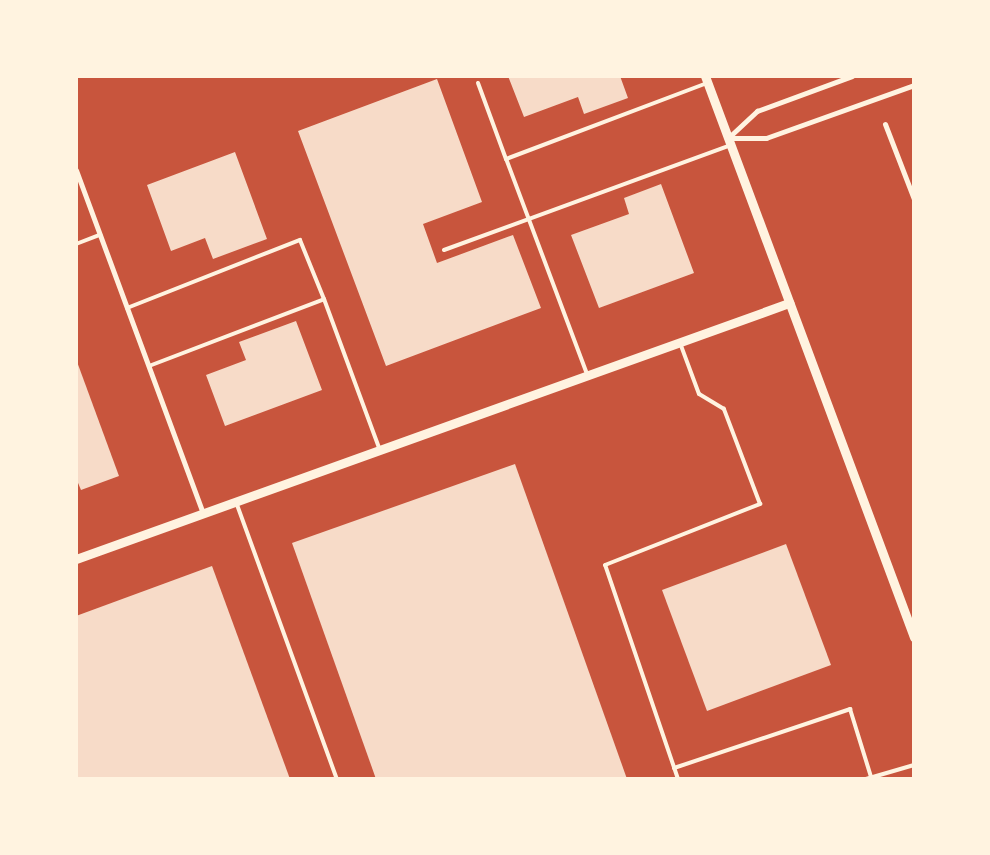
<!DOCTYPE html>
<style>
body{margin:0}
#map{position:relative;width:990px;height:855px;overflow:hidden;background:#c8553d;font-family:"Source Serif 4",serif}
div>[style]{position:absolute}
.building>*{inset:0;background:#f7dbc8}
.service>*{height:4px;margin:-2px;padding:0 2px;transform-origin:2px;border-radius:2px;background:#fff3e0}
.minor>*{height:5px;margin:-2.5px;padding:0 2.5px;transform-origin:2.5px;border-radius:2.5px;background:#fff3e0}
.tertiary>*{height:9px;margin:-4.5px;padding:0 4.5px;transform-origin:4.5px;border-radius:4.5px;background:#fff3e0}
span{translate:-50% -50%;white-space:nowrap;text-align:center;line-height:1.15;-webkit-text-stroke:4px #fff3e0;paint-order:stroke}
.frame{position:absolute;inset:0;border:78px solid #fff3e0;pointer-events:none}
</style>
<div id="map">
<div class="building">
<div style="clip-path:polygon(508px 76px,620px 76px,628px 98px,584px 114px,578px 97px,524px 117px)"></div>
<div style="clip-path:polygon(437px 79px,482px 202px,423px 224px,437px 263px,513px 235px,541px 308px,386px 366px,298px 131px)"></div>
<div style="clip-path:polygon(235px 152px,267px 239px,213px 259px,205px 238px,171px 251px,147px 185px)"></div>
<div style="clip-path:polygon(661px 184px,694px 273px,599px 308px,571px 235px,629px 214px,624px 198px)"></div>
<div style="clip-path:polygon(296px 321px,322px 390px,225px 426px,206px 375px,246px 360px,239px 342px)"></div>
<div style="clip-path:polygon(76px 359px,119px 476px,81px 490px,76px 478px)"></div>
<div style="clip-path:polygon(515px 464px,627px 779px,376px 779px,292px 543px)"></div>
<div style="clip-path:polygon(786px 544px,831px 665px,707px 711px,662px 590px)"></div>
<div style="clip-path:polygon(212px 566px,290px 779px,76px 779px,76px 616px)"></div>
</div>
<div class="service">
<div style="left:478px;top:83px;width:81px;rotate:69.8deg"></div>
<div style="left:76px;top:244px;width:26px;rotate:-21deg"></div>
<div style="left:444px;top:250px;width:306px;rotate:-20.1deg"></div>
<div style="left:127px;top:308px;width:186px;rotate:-21.5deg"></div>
<div style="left:300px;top:240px;width:64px;rotate:67.9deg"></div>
<div style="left:149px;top:366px;width:187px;rotate:-20.9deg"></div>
<div style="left:324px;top:299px;width:161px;rotate:69.7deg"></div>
<div style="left:587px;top:374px;width:230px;rotate:-110.6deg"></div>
<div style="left:506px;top:159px;width:215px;rotate:-20.7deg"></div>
<div style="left:236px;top:502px;width:295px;rotate:70deg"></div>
<div style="left:674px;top:768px;width:186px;rotate:-18.5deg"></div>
<div style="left:850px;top:709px;width:71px;rotate:72.8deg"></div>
<div style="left:678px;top:779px;width:226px;rotate:-108.8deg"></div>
<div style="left:605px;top:565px;width:167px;rotate:-21.5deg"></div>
<div style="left:760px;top:504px;width:102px;rotate:-110.8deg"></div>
<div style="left:724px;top:409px;width:29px;rotate:-149deg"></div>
<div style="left:699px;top:394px;width:54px;rotate:-110.4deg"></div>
<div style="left:866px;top:779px;width:50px;rotate:-16.3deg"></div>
</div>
<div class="minor">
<div style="left:885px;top:124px;width:80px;rotate:68.9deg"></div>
<div style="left:728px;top:138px;width:38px"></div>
<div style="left:766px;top:138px;width:157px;rotate:-19.7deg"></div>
<div style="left:728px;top:138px;width:40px;rotate:-43deg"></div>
<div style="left:757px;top:111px;width:101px;rotate:-20.2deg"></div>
<div style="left:76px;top:170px;width:366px;rotate:69.7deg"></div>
</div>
<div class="tertiary">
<div style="left:705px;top:76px;width:599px;rotate:69.57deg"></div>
<div style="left:76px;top:559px;width:758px;rotate:-19.75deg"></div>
</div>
<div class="frame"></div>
</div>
